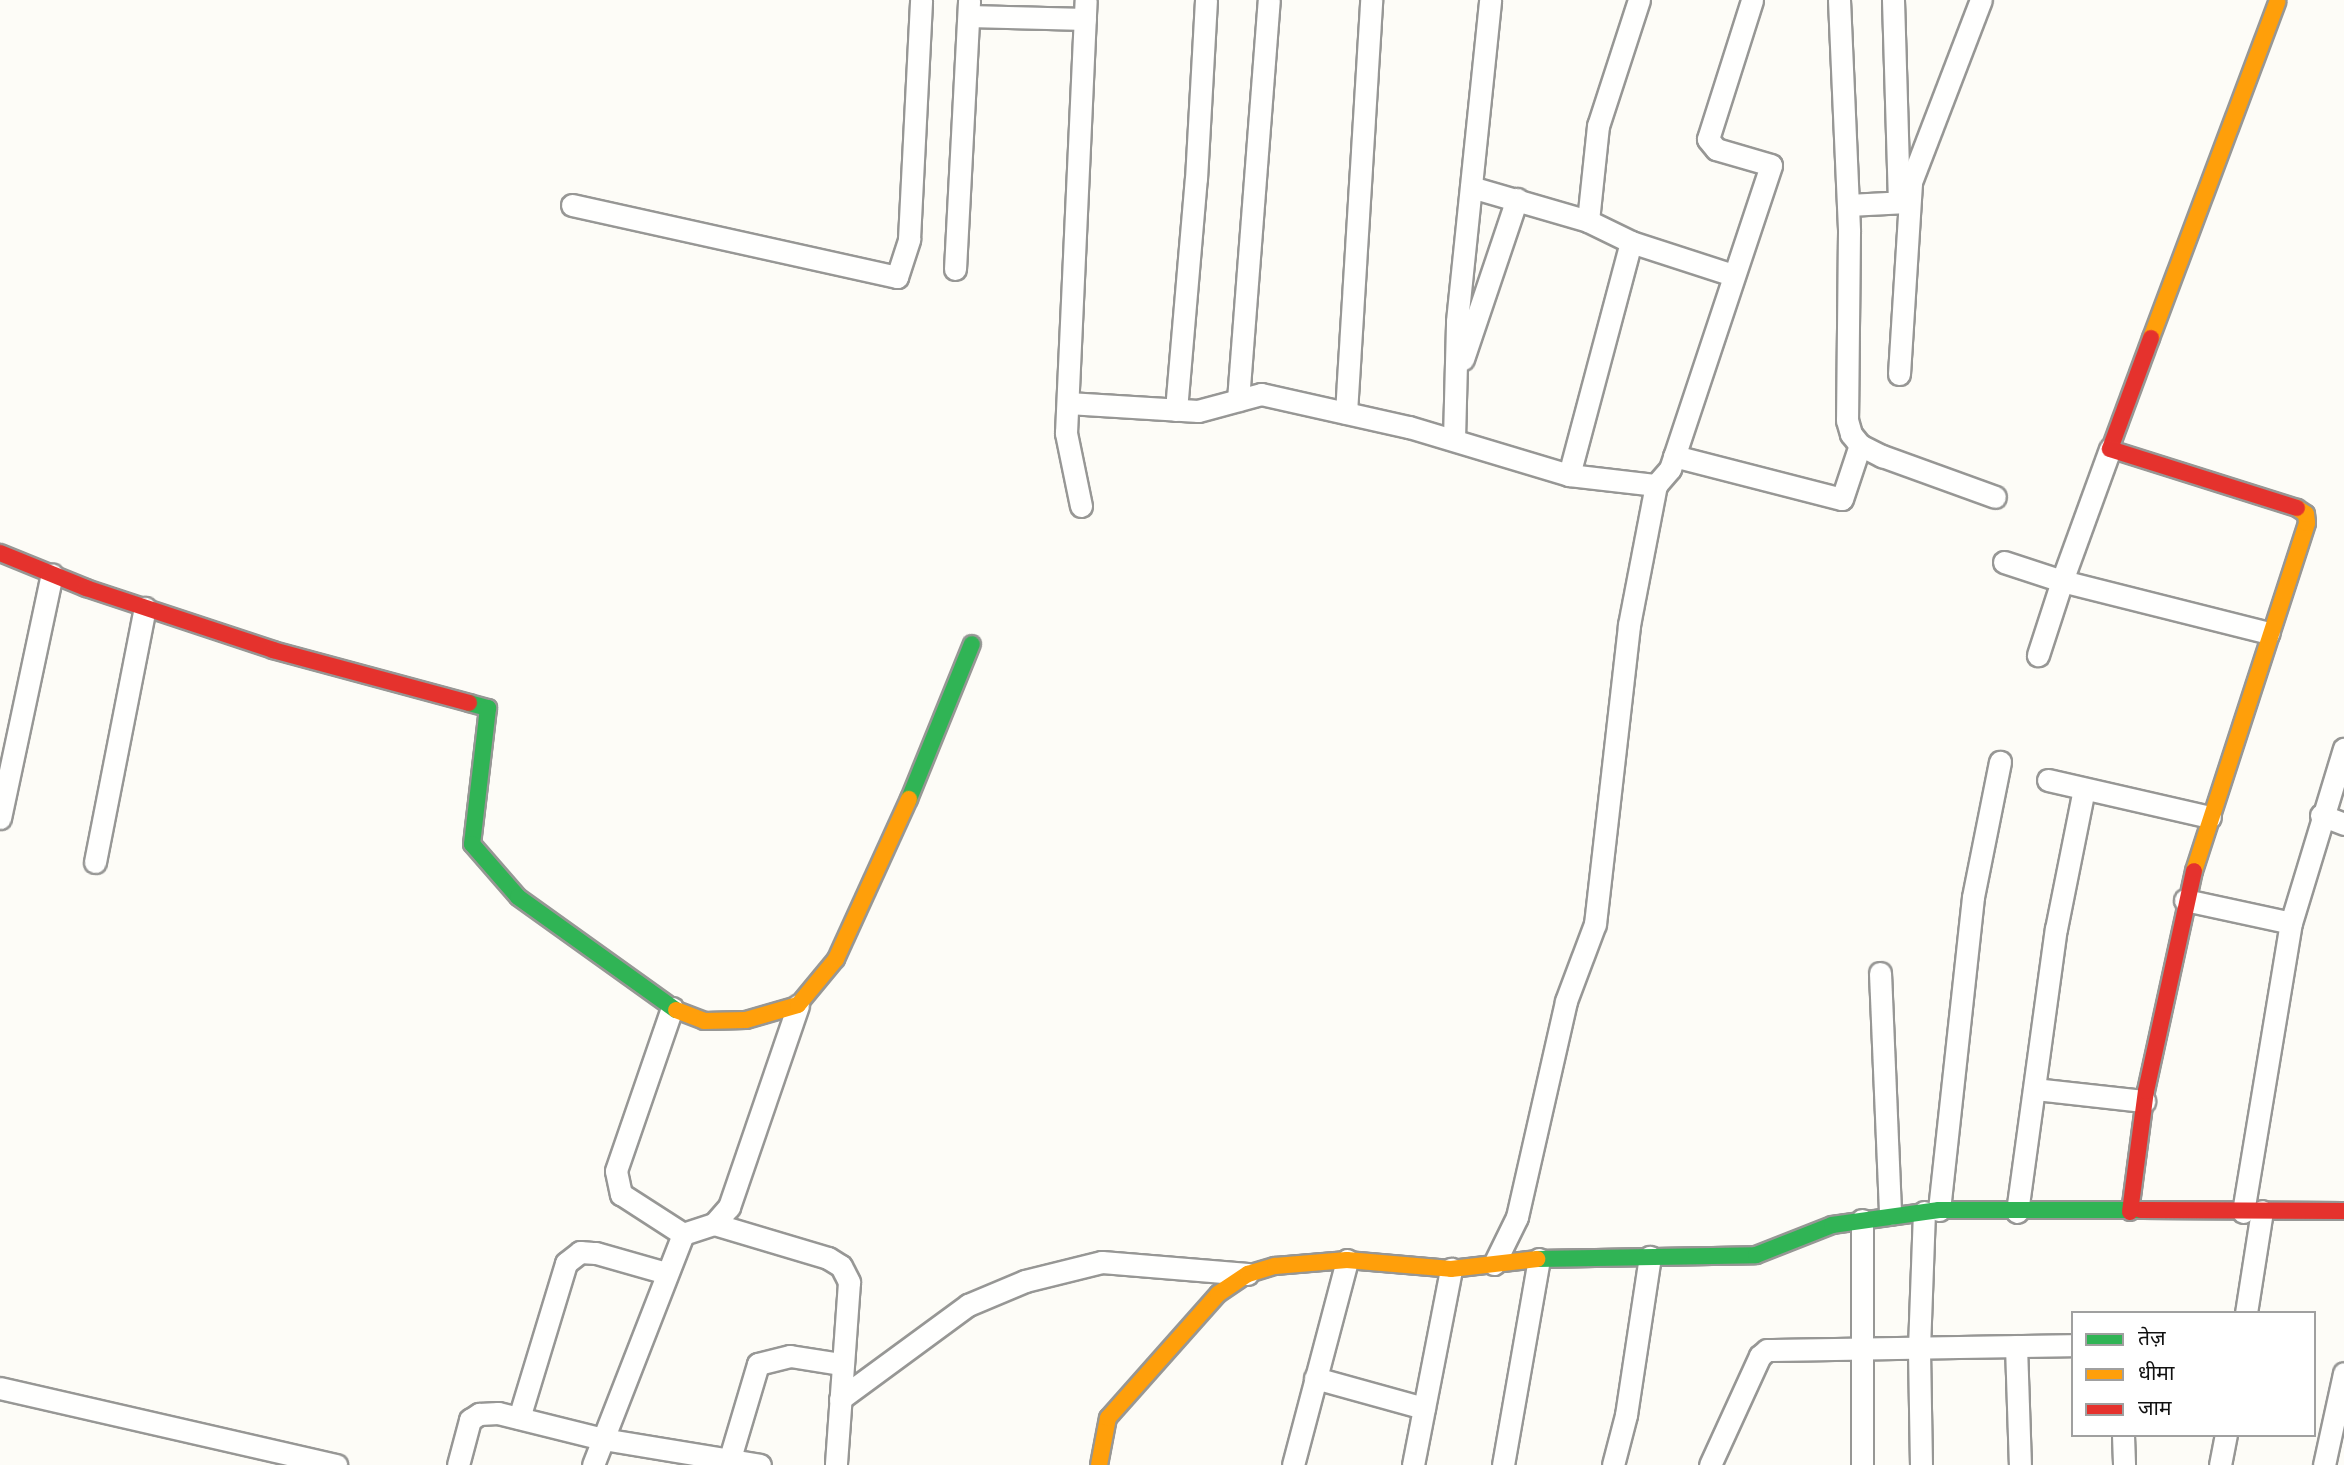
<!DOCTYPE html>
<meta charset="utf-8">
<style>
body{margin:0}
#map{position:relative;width:2344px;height:1465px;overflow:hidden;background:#fdfcf7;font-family:"Roboto Serif","Noto Sans Devanagari",serif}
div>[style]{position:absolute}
.roads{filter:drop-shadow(2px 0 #979795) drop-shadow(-2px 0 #979795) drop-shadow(0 2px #979795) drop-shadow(0 -2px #979795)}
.street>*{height:21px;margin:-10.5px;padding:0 10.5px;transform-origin:10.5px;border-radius:10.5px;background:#fffffe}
.fast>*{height:16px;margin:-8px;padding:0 8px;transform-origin:8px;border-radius:8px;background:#30b455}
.slow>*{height:16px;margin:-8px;padding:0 8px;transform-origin:8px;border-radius:8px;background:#ff9f0a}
.jam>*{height:16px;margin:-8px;padding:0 8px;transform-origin:8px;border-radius:8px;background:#e5322d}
span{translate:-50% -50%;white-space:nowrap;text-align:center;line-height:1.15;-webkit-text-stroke:7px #fff;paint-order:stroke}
.legend{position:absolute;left:2071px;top:1311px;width:245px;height:126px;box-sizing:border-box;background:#fff;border:2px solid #a0a0a0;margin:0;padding:9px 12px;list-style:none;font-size:21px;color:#111}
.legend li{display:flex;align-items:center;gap:14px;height:35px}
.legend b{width:35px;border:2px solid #a0a0a0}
</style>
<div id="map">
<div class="roads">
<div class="street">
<div style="left:1839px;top:0;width:232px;rotate:87.5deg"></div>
<div style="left:1849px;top:232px;width:188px;rotate:90.6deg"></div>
<div style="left:1847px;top:420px;width:15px;rotate:74deg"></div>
<div style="left:1851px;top:434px;width:14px;rotate:51deg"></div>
<div style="left:1860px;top:445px;width:25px;rotate:27deg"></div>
<div style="left:1882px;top:456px;width:120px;rotate:19.9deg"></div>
<div style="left:1893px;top:0;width:200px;rotate:88.3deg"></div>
<div style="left:969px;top:16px;width:116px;rotate:1.5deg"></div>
<div style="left:1471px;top:187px;width:122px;rotate:16.2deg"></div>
<div style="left:1588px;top:221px;width:48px;rotate:26deg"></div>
<div style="left:1631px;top:242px;width:107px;rotate:17.9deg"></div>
<div style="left:572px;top:205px;width:333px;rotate:12.5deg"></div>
<div style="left:897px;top:277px;width:40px;rotate:-72deg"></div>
<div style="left:909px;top:239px;width:239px;rotate:-87.1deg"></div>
<div style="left:1848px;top:205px;width:59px;rotate:-2.9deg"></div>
<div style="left:1588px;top:221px;width:96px;rotate:-84deg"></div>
<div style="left:1598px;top:126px;width:133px;rotate:-72deg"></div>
<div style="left:955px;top:269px;width:269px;rotate:-87deg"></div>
<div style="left:1463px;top:359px;width:169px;rotate:-71.4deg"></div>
<div style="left:1899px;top:374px;width:192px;rotate:-86.4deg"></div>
<div style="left:1911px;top:182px;width:195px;rotate:-69deg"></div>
<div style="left:1238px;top:400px;width:401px;rotate:-85.6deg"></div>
<div style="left:1068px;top:403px;width:130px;rotate:3.5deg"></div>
<div style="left:1198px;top:411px;width:65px;rotate:-15.1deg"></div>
<div style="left:1261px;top:394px;width:152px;rotate:12.6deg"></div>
<div style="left:1409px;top:427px;width:167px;rotate:16.7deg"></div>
<div style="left:1569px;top:475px;width:88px;rotate:6.6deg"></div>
<div style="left:1656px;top:485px;width:21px;rotate:-49deg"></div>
<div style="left:1670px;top:469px;width:320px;rotate:-71.6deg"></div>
<div style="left:1771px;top:165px;width:57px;rotate:-163.8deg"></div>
<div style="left:1716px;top:149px;width:13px;rotate:-129deg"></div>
<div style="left:1708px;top:139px;width:146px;rotate:-72.4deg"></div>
<div style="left:1176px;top:410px;width:232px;rotate:-85.1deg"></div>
<div style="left:1196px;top:179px;width:179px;rotate:-86.8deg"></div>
<div style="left:1346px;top:413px;width:414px;rotate:-86.5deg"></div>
<div style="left:1454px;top:439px;width:118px;rotate:-88.5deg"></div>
<div style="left:1457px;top:321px;width:323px;rotate:-84.1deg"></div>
<div style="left:2110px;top:449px;width:140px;rotate:110deg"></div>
<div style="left:2062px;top:581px;width:213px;rotate:14.1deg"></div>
<div style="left:1674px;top:456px;width:173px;rotate:14.4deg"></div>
<div style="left:1842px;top:499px;width:57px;rotate:-71.6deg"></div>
<div style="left:1569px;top:475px;width:241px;rotate:-75.1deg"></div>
<div style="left:1081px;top:506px;width:75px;rotate:-101.6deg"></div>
<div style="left:1066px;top:433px;width:433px;rotate:-87.4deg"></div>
<div style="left:2004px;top:562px;width:61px;rotate:18.1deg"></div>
<div style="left:2062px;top:581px;width:78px;rotate:108deg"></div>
<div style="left:2048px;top:780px;width:166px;rotate:12.9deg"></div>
<div style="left:2321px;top:815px;width:25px;rotate:21deg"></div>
<div style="left:0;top:818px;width:249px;rotate:-78deg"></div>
<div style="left:95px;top:862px;width:259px;rotate:-78.9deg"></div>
<div style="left:2185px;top:900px;width:108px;rotate:12.2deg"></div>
<div style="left:1880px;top:973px;width:241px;rotate:87.6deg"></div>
<div style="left:672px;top:1008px;width:172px;rotate:109deg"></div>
<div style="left:616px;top:1171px;width:24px;rotate:78deg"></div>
<div style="left:621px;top:1194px;width:74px;rotate:32.8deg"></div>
<div style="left:2035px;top:1089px;width:110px;rotate:6.3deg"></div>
<div style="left:1939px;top:1210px;width:315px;rotate:-83.8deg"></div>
<div style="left:1973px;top:897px;width:138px;rotate:-78.7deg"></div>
<div style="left:2017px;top:1212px;width:286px;rotate:-82.2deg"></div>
<div style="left:2056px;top:929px;width:143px;rotate:-78.7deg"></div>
<div style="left:2243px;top:1212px;width:293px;rotate:-80.6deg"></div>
<div style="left:2291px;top:923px;width:182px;rotate:-73.1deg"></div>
<div style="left:1862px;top:1220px;width:245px;rotate:90deg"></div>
<div style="left:714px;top:1224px;width:119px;rotate:16.6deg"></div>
<div style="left:828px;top:1258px;width:15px;rotate:32deg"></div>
<div style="left:841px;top:1266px;width:18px;rotate:63deg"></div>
<div style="left:849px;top:1282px;width:183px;rotate:94.1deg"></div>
<div style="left:1494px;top:1264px;width:52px;rotate:-63.9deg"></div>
<div style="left:1517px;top:1217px;width:221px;rotate:-77.2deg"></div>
<div style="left:1566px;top:1001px;width:82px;rotate:-69.4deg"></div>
<div style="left:1595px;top:924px;width:301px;rotate:-83.5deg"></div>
<div style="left:1629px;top:625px;width:143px;rotate:-79.1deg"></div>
<div style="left:2246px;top:1313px;width:103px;rotate:-81.1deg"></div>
<div style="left:2016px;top:1346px;width:119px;rotate:88.1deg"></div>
<div style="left:1315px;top:1378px;width:113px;rotate:15.4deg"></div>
<div style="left:0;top:1388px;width:345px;rotate:12.9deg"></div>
<div style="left:840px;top:1399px;width:159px;rotate:-36.3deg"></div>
<div style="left:968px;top:1305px;width:62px;rotate:-22.8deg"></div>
<div style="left:1025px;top:1281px;width:79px;rotate:-13.9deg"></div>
<div style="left:1102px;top:1262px;width:146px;rotate:4.7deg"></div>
<div style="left:519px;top:1418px;width:162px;rotate:-73.1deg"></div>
<div style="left:566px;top:1263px;width:18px;rotate:-38deg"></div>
<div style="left:580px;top:1252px;width:16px;rotate:4deg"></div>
<div style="left:596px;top:1253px;width:73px;rotate:15.9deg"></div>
<div style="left:2123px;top:1435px;width:30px;rotate:88deg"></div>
<div style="left:730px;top:1458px;width:98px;rotate:-73.4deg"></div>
<div style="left:758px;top:1364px;width:33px;rotate:-14deg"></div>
<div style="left:790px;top:1356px;width:52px;rotate:8.9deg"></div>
<div style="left:458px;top:1465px;width:47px;rotate:-75.1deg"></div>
<div style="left:470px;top:1420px;width:11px;rotate:-34deg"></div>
<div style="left:479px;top:1414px;width:19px;rotate:-3deg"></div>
<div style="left:498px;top:1413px;width:108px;rotate:13.9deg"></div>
<div style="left:603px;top:1439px;width:159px;rotate:9.4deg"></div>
<div style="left:593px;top:1465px;width:248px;rotate:-68.7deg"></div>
<div style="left:683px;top:1234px;width:33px;rotate:-18deg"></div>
<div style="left:714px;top:1224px;width:23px;rotate:-49deg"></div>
<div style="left:729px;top:1207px;width:213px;rotate:-71.1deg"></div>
<div style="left:1293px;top:1465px;width:212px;rotate:-75.2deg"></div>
<div style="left:1413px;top:1465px;width:200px;rotate:-79deg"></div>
<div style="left:1503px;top:1465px;width:209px;rotate:-80.1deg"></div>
<div style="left:1613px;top:1465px;width:52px;rotate:-75.4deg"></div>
<div style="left:1626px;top:1415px;width:160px;rotate:-81.4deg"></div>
<div style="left:1710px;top:1465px;width:120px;rotate:-65.4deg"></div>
<div style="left:1760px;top:1356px;width:9px;rotate:-41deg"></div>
<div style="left:1767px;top:1350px;width:306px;rotate:-0.9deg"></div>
<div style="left:1921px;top:1465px;width:117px;rotate:-91deg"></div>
<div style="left:1919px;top:1348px;width:136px;rotate:-87.9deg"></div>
<div style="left:2220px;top:1465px;width:31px;rotate:-79deg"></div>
<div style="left:2324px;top:1465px;width:94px;rotate:-77.7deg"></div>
</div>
<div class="fast">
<div style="left:469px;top:703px;width:20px;rotate:15deg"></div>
<div style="left:488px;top:708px;width:137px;rotate:96.7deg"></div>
<div style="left:472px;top:844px;width:70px;rotate:49deg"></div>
<div style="left:518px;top:897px;width:194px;rotate:35.6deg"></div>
<div style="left:909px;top:799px;width:167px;rotate:-67.9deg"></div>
<div style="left:1537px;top:1259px;width:219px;rotate:-1deg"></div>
<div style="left:1756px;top:1255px;width:82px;rotate:-21.5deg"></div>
<div style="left:1832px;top:1225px;width:108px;rotate:-8deg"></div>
<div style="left:1939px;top:1210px;width:202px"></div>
</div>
<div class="slow">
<div style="left:2151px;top:338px;width:359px;rotate:-69.4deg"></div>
<div style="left:2194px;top:871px;width:366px;rotate:-72deg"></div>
<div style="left:2307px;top:523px;width:9px;rotate:-96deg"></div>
<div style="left:2306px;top:514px;width:11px;rotate:-146deg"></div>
<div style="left:676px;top:1010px;width:30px;rotate:21deg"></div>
<div style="left:704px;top:1021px;width:42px;rotate:-1.4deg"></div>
<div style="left:746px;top:1020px;width:54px;rotate:-16.1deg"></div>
<div style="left:798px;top:1005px;width:60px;rotate:-50.4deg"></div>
<div style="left:836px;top:959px;width:176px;rotate:-65.5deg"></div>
<div style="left:1099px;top:1465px;width:48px;rotate:-79.2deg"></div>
<div style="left:1108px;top:1418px;width:166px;rotate:-48.4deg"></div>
<div style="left:1218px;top:1294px;width:36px;rotate:-34deg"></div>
<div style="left:1248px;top:1274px;width:28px;rotate:-17deg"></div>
<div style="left:1275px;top:1266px;width:72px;rotate:-4.8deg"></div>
<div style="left:1347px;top:1260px;width:104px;rotate:4.9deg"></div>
<div style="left:1451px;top:1269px;width:87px;rotate:-6.6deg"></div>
</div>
<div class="jam">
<div style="left:2151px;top:338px;width:118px;rotate:110.3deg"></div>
<div style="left:2110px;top:449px;width:196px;rotate:17.5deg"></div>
<div style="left:0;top:553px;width:93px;rotate:22.1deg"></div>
<div style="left:86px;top:588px;width:197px;rotate:18.3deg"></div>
<div style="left:273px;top:650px;width:203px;rotate:15.1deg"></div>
<div style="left:2141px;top:1210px;width:203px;rotate:0.3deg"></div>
<div style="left:2130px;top:1212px;width:122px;rotate:-82.5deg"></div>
<div style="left:2146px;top:1091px;width:225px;rotate:-77.7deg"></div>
</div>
</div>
<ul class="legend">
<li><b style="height:9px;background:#30b455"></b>तेज़</li>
<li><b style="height:9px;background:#ff9f0a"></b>धीमा</li>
<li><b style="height:9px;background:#e5322d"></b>जाम</li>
</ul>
</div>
